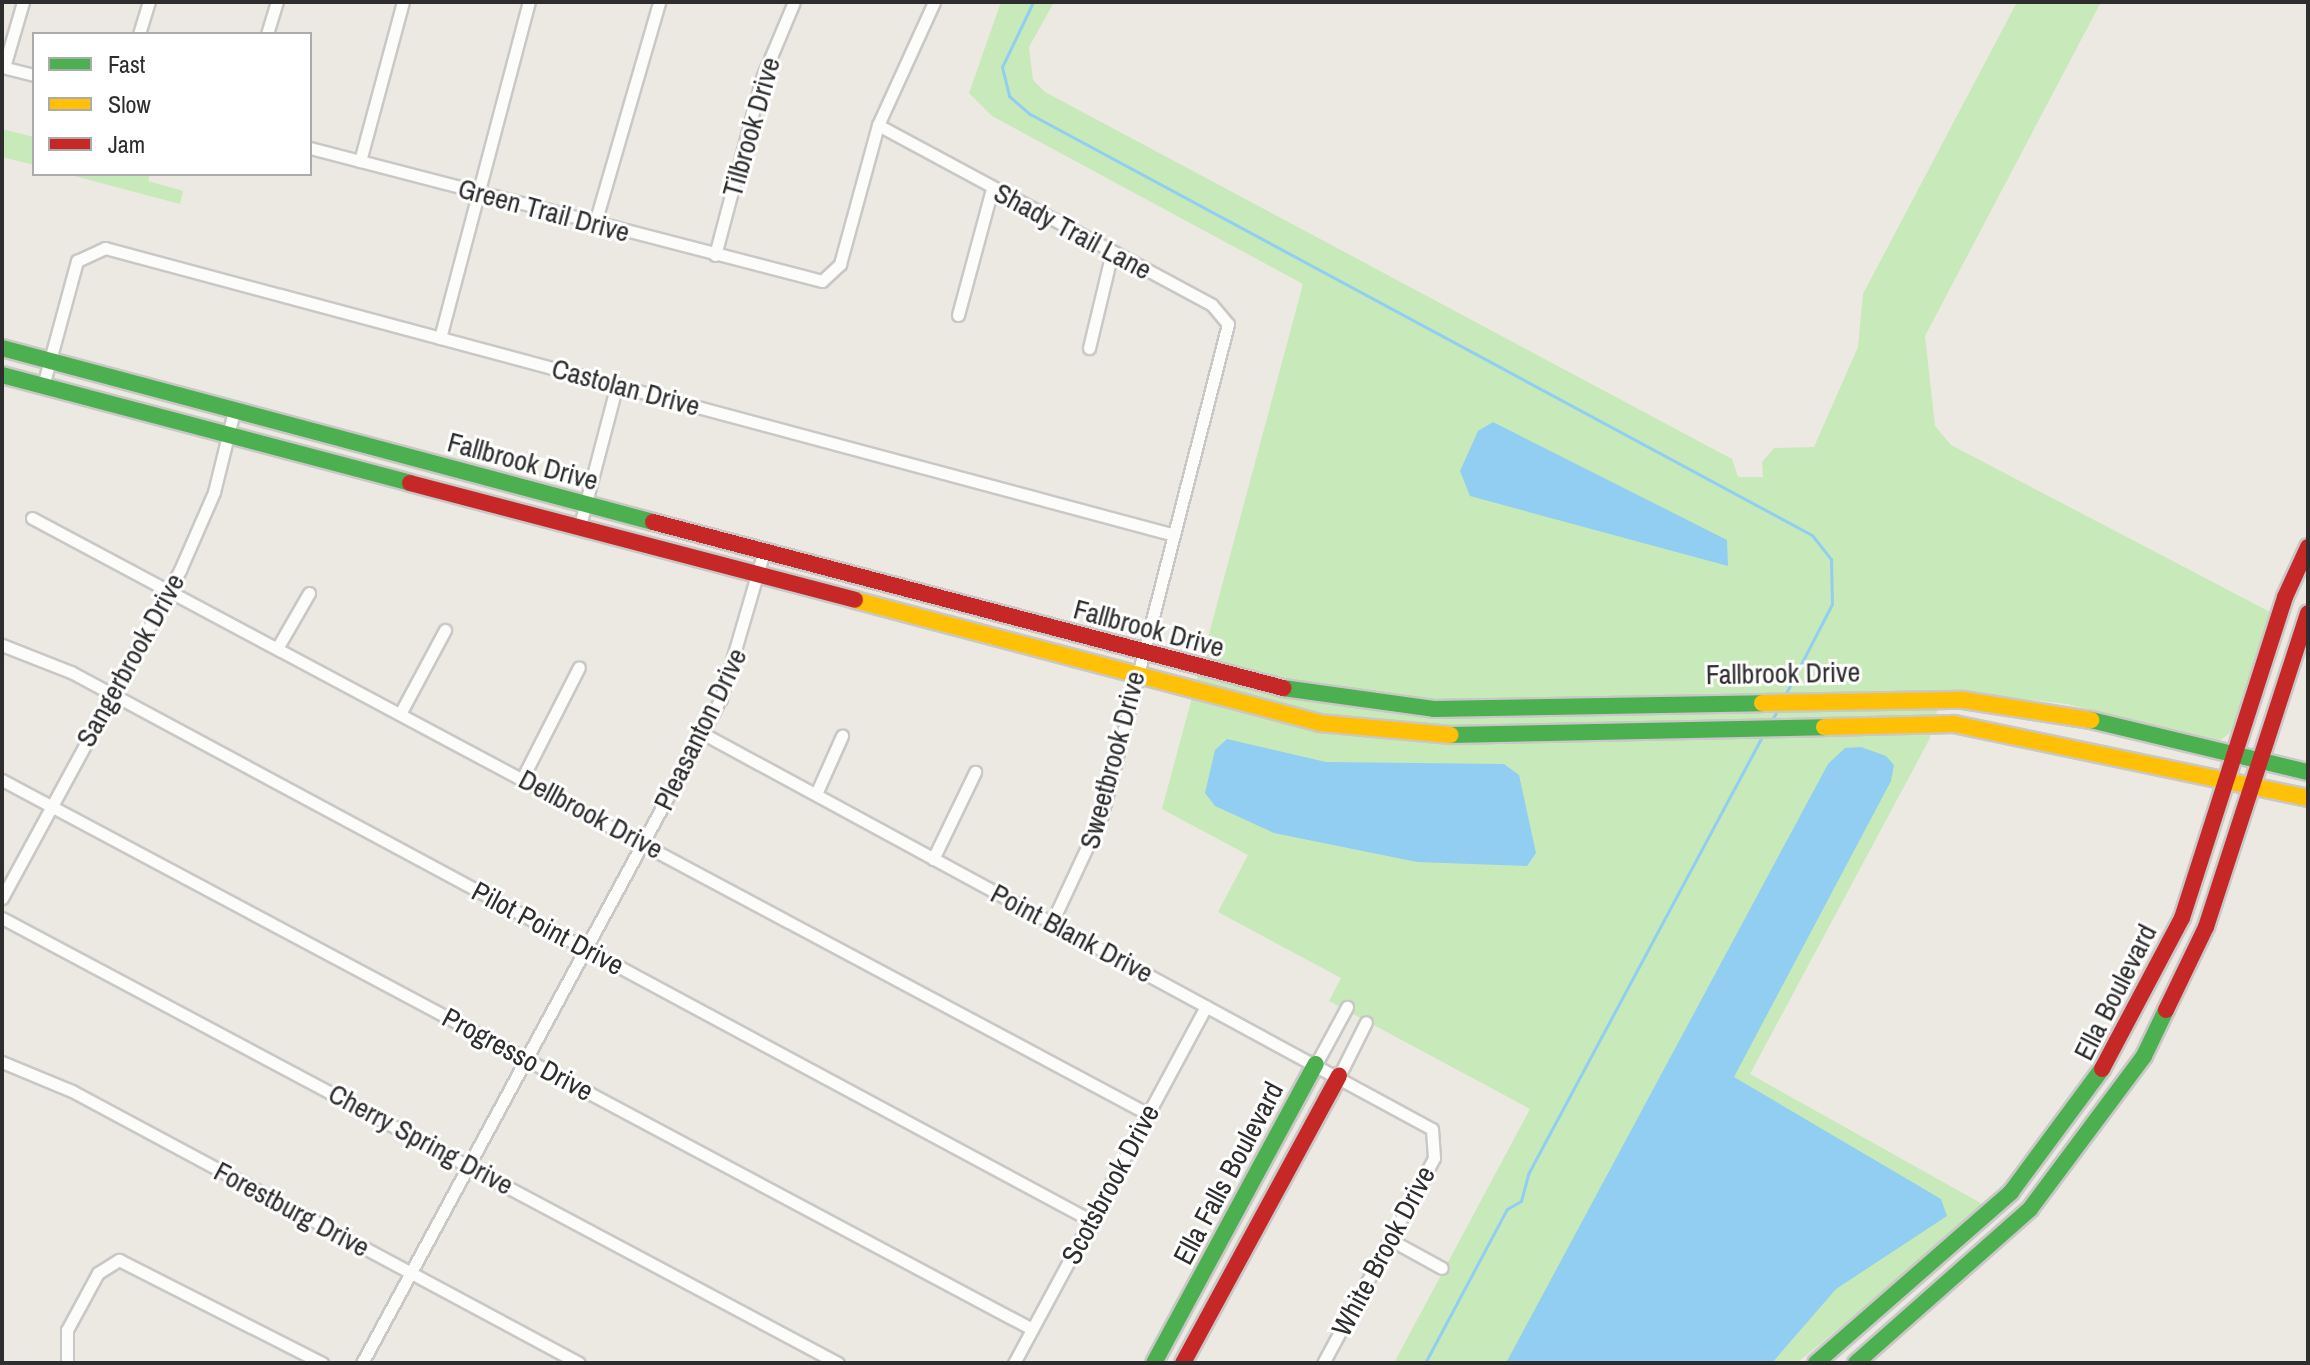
<!DOCTYPE html>
<style>
body{margin:0}
#map{position:relative;width:2310px;height:1365px;overflow:hidden;background:#ece9e2;font-family:"Archivo Narrow",sans-serif}
div>[style]{position:absolute}
.green>*{inset:0;background:#c8e9b9}
.water>*{inset:0;background:#92cef1}
.stream>*{height:3px;margin:-1.5px;padding:0 1.5px;transform-origin:1.5px;border-radius:1.5px;background:#92cef1}
.roads{filter:drop-shadow(2px 0 #c9c8c7) drop-shadow(-2px 0 #c9c8c7) drop-shadow(0 2px #c9c8c7) drop-shadow(0 -2px #c9c8c7)}
.street>*{height:11px;margin:-5.5px;padding:0 5.5px;transform-origin:5.5px;border-radius:5.5px;background:#fcfcfb}
.fast>*{height:16px;margin:-8px;padding:0 8px;transform-origin:8px;border-radius:8px;background:#4caf50}
.slow>*{height:16px;margin:-8px;padding:0 8px;transform-origin:8px;border-radius:8px;background:#ffc107}
.jam>*{height:16px;margin:-8px;padding:0 8px;transform-origin:8px;border-radius:8px;background:#c62828}
span{translate:-50% -50%;white-space:nowrap;text-align:center;line-height:1.15;-webkit-text-stroke:6px #fff;paint-order:stroke}
.street-label{font-size:28px;color:#2d2d2d}
.frame{position:absolute;inset:0;border:4px solid #2d2d2d;pointer-events:none}
.legend{position:absolute;left:32px;top:32px;width:280px;height:144px;box-sizing:border-box;background:#fff;border:2px solid #ababab;margin:0;padding:10px 14px;list-style:none;font-size:24px;color:#2d2d2d}
.legend li{display:flex;align-items:center;gap:16px;height:40px}
.legend b{width:40px;border:2px solid #ababab}
</style>
<div id="map">
<div class="green">
<div style="clip-path:polygon(1001px 2px,1054px 2px,1029px 47px,1033px 80px,1045px 92px,1732px 459px,1738px 477px,1763px 477px,1762px 462px,1774px 448px,1814px 447px,1858px 347px,1863px 294px,2017px 2px,2101px 2px,1925px 336px,1935px 426px,1951px 445px,2270px 612px,2231px 732px,2218px 742px,2067px 704px,1943px 690px,1929px 740px,1750px 1074px,1986px 1206px,1797px 1363px,1394px 1363px,1530px 1109px,1329px 1001px,1341px 978px,1218px 912px,1248px 855px,1162px 809px,1303px 284px,992px 116px,969px 93px)"></div>
<div style="clip-path:polygon(2px 129px,34px 137px,34px 165px,2px 157px)"></div>
<div style="clip-path:polygon(67px 174px,150px 174px,148px 181px,183px 191px,180px 204px)"></div>
</div>
<div class="water">
<div style="clip-path:polygon(1493px 422px,1727px 540px,1728px 566px,1470px 496px,1460px 471px,1478px 431px)"></div>
<div style="clip-path:polygon(1227px 739px,1326px 762px,1504px 764px,1519px 775px,1536px 853px,1527px 866px,1417px 862px,1274px 833px,1215px 806px,1205px 793px,1215px 750px)"></div>
<div style="clip-path:polygon(1861px 747px,1886px 756px,1894px 765px,1891px 781px,1734px 1077px,1941px 1199px,1947px 1216px,1836px 1289px,1772px 1363px,1506px 1363px,1828px 764px,1845px 748px)"></div>
</div>
<div class="stream">
<div style="left:1033px;top:2px;width:72px;rotate:115.5deg"></div>
<div style="left:1002px;top:67px;width:30px;rotate:76deg"></div>
<div style="left:1009px;top:96px;width:28px;rotate:41deg"></div>
<div style="left:1030px;top:114px;width:888px;rotate:28.3deg"></div>
<div style="left:1812px;top:535px;width:31px;rotate:52deg"></div>
<div style="left:1831px;top:559px;width:45px;rotate:88.7deg"></div>
<div style="left:1832px;top:604px;width:107px;rotate:117.3deg"></div>
<div style="left:1770px;top:723px;width:16px;rotate:-60deg"></div>
<div style="left:1425px;top:1363px;width:174px;rotate:-62deg"></div>
<div style="left:1507px;top:1209px;width:16px;rotate:-30deg"></div>
<div style="left:1521px;top:1201px;width:28px;rotate:-75deg"></div>
<div style="left:1528px;top:1174px;width:500px;rotate:-61.85deg"></div>
</div>
<div class="roads">
<div class="street">
<div style="left:139px;top:34px;width:34px;rotate:-73deg"></div>
<div style="left:267px;top:34px;width:34px;rotate:-73deg"></div>
<div style="left:2px;top:67px;width:33px;rotate:14deg"></div>
<div style="left:4px;top:67px;width:68px;rotate:-73.7deg"></div>
<div style="left:878px;top:125px;width:379px;rotate:28.3deg"></div>
<div style="left:1212px;top:305px;width:25px;rotate:50deg"></div>
<div style="left:1228px;top:324px;width:507px;rotate:104.39deg"></div>
<div style="left:1102px;top:815px;width:118px;rotate:115deg"></div>
<div style="left:310px;top:148px;width:529px;rotate:14.56deg"></div>
<div style="left:822px;top:281px;width:25px;rotate:-43deg"></div>
<div style="left:840px;top:264px;width:144px;rotate:-74.7deg"></div>
<div style="left:878px;top:125px;width:135px;rotate:-65.5deg"></div>
<div style="left:360px;top:161px;width:165px;rotate:-74.9deg"></div>
<div style="left:595px;top:223px;width:230px;rotate:-73.8deg"></div>
<div style="left:715px;top:255px;width:183px;rotate:-75.1deg"></div>
<div style="left:762px;top:78px;width:82px;rotate:-67.2deg"></div>
<div style="left:958px;top:315px;width:131px;rotate:-74.9deg"></div>
<div style="left:440px;top:338px;width:348px;rotate:-75.2deg"></div>
<div style="left:1089px;top:348px;width:99px;rotate:-76.5deg"></div>
<div style="left:43px;top:386px;width:130px;rotate:-74.8deg"></div>
<div style="left:77px;top:261px;width:31px;rotate:-25deg"></div>
<div style="left:105px;top:248px;width:1104px;rotate:15.02deg"></div>
<div style="left:32px;top:518px;width:1265px;rotate:28.1deg"></div>
<div style="left:579px;top:529px;width:150px;rotate:-75.3deg"></div>
<div style="left:2px;top:645px;width:74px;rotate:21.4deg"></div>
<div style="left:71px;top:672px;width:1157px;rotate:28.27deg"></div>
<div style="left:279px;top:645px;width:60px;rotate:-60deg"></div>
<div style="left:401px;top:712px;width:93px;rotate:-61.8deg"></div>
<div style="left:702px;top:733px;width:830px;rotate:28.48deg"></div>
<div style="left:1432px;top:1129px;width:29px;rotate:86deg"></div>
<div style="left:1434px;top:1158px;width:233px;rotate:118.4deg"></div>
<div style="left:523px;top:777px;width:123px;rotate:-63deg"></div>
<div style="left:2px;top:780px;width:1167px;rotate:28.06deg"></div>
<div style="left:816px;top:794px;width:64px;rotate:-65.9deg"></div>
<div style="left:933px;top:859px;width:97px;rotate:-64.2deg"></div>
<div style="left:2px;top:898px;width:373px;rotate:-61.5deg"></div>
<div style="left:180px;top:570px;width:85px;rotate:-66.4deg"></div>
<div style="left:214px;top:492px;width:83px;rotate:-76.1deg"></div>
<div style="left:2px;top:918px;width:947px;rotate:28.03deg"></div>
<div style="left:2px;top:1062px;width:76px;rotate:22.5deg"></div>
<div style="left:72px;top:1091px;width:575px;rotate:28.21deg"></div>
<div style="left:1316px;top:1064px;width:65px;rotate:-61.5deg"></div>
<div style="left:1339px;top:1076px;width:60px;rotate:-63.4deg"></div>
<div style="left:1389px;top:1239px;width:60px;rotate:28.7deg"></div>
<div style="left:67px;top:1363px;width:33px;rotate:-90deg"></div>
<div style="left:67px;top:1330px;width:65px;rotate:-61.5deg"></div>
<div style="left:98px;top:1273px;width:25px;rotate:-32deg"></div>
<div style="left:119px;top:1260px;width:228px;rotate:26.9deg"></div>
<div style="left:362px;top:1363px;width:756px;rotate:-61.64deg"></div>
<div style="left:721px;top:698px;width:153px;rotate:-73.7deg"></div>
<div style="left:1014px;top:1363px;width:405px;rotate:-61.7deg"></div>
</div>
<div class="fast">
<div style="left:2px;top:348px;width:674px;rotate:14.96deg"></div>
<div style="left:2px;top:375px;width:422px;rotate:14.8deg"></div>
<div style="left:1283px;top:688px;width:152px;rotate:7.9deg"></div>
<div style="left:1434px;top:709px;width:328px;rotate:-1deg"></div>
<div style="left:2091px;top:720px;width:223px;rotate:13.5deg"></div>
<div style="left:1450px;top:735px;width:374px;rotate:-1.2deg"></div>
<div style="left:1154px;top:1363px;width:340px;rotate:-61.6deg"></div>
<div style="left:1816px;top:1363px;width:259px;rotate:-41.2deg"></div>
<div style="left:2011px;top:1192px;width:153px;rotate:-53.5deg"></div>
<div style="left:1856px;top:1363px;width:232px;rotate:-41.5deg"></div>
<div style="left:2030px;top:1209px;width:191px;rotate:-53.3deg"></div>
<div style="left:2144px;top:1056px;width:51px;rotate:-64.4deg"></div>
</div>
<div class="slow">
<div style="left:855px;top:600px;width:480px;rotate:14.8deg"></div>
<div style="left:1319px;top:723px;width:132px;rotate:5.2deg"></div>
<div style="left:1762px;top:703px;width:201px;rotate:-0.9deg"></div>
<div style="left:1963px;top:700px;width:130px;rotate:8.9deg"></div>
<div style="left:1824px;top:727px;width:130px;rotate:-1.3deg"></div>
<div style="left:1954px;top:724px;width:362px;rotate:11.8deg"></div>
</div>
<div class="jam">
<div style="left:410px;top:483px;width:460px;rotate:14.7deg"></div>
<div style="left:653px;top:522px;width:652px;rotate:14.76deg"></div>
<div style="left:2166px;top:1010px;width:92px;rotate:-64.3deg"></div>
<div style="left:2206px;top:927px;width:330px;rotate:-72deg"></div>
<div style="left:2102px;top:1069px;width:171px;rotate:-62.1deg"></div>
<div style="left:2182px;top:918px;width:337px;rotate:-72.2deg"></div>
<div style="left:2285px;top:597px;width:55px;rotate:-65.3deg"></div>
<div style="left:1183px;top:1363px;width:327px;rotate:-61.5deg"></div>
</div>
</div>
<div class="street-label">
<span style="left:751px;top:127px;rotate:-74deg">Tilbrook Drive</span>
<span style="left:544px;top:210px;rotate:15deg">Green Trail Drive</span>
<span style="left:1073px;top:231px;rotate:28deg">Shady Trail Lane</span>
<span style="left:626px;top:387px;rotate:15deg">Castolan Drive</span>
<span style="left:523px;top:461px;rotate:15deg">Fallbrook Drive</span>
<span style="left:1149px;top:628px;rotate:15deg">Fallbrook Drive</span>
<span style="left:130px;top:660px;rotate:-61deg">Sangerbrook Drive</span>
<span style="left:1783px;top:673px;rotate:-1deg">Fallbrook Drive</span>
<span style="left:700px;top:729px;rotate:-64deg">Pleasanton Drive</span>
<span style="left:1112px;top:760px;rotate:-75deg">Sweetbrook Drive</span>
<span style="left:591px;top:814px;rotate:28deg">Dellbrook Drive</span>
<span style="left:548px;top:928px;rotate:28deg">Pilot Point Drive</span>
<span style="left:1072px;top:933px;rotate:28deg">Point Blank Drive</span>
<span style="left:2115px;top:992px;rotate:-63deg">Ella Boulevard</span>
<span style="left:518px;top:1054px;rotate:28deg">Progresso Drive</span>
<span style="left:421px;top:1139px;rotate:28deg">Cherry Spring Drive</span>
<span style="left:1228px;top:1173px;rotate:-62deg">Ella Falls Boulevard</span>
<span style="left:1110px;top:1184px;rotate:-62deg">Scotsbrook Drive</span>
<span style="left:292px;top:1209px;rotate:28deg">Forestburg Drive</span>
<span style="left:1383px;top:1251px;rotate:-62deg">White Brook Drive</span>
</div>
<div class="frame"></div>
<ul class="legend">
<li><b style="height:10px;background:#4caf50"></b>Fast</li>
<li><b style="height:10px;background:#ffc107"></b>Slow</li>
<li><b style="height:10px;background:#c62828"></b>Jam</li>
</ul>
</div>
